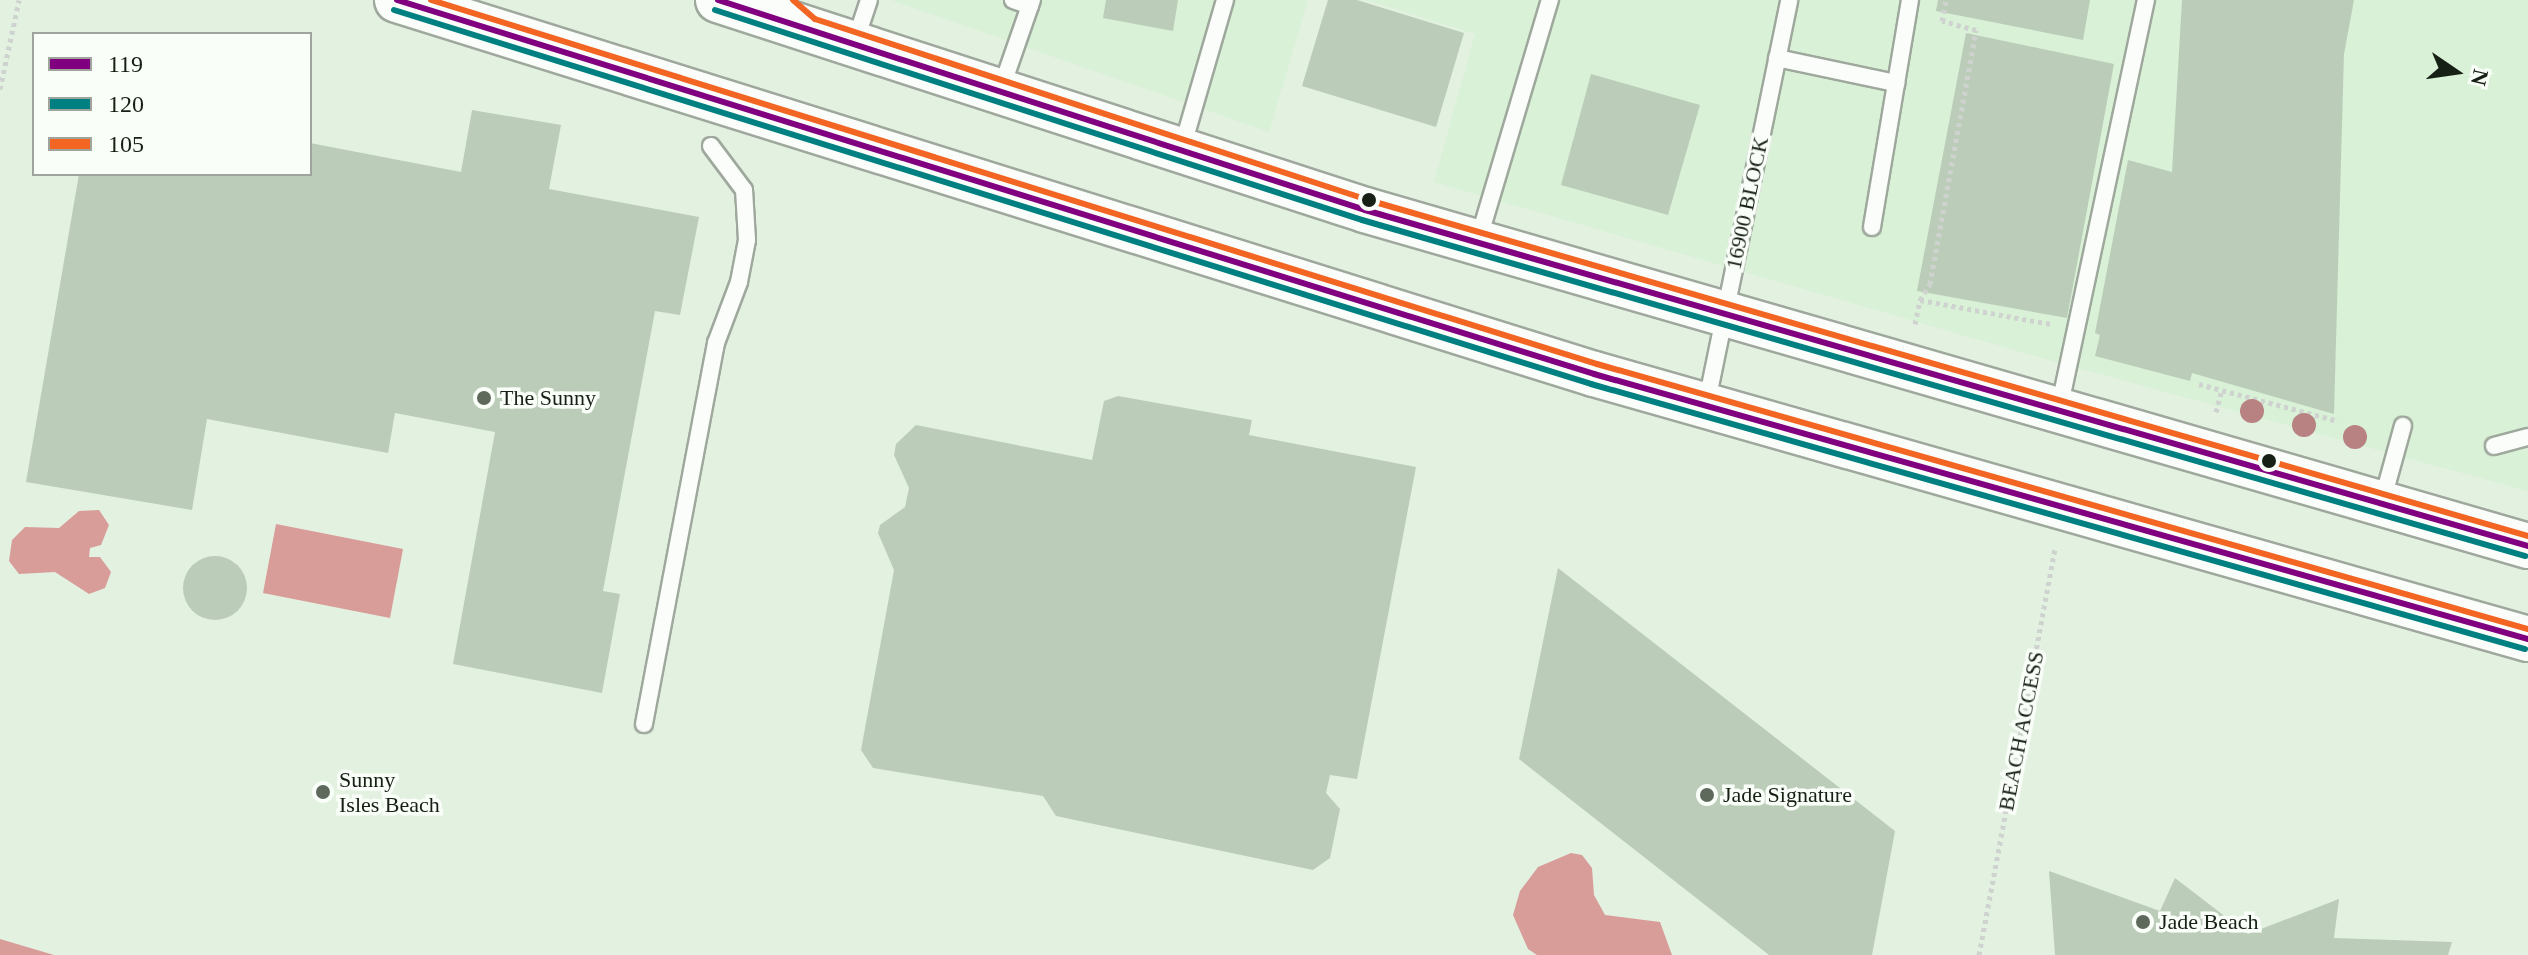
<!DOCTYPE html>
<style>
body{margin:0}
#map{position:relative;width:2528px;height:955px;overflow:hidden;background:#e3f1e1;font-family:Georgia,serif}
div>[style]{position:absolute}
.built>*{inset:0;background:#d9f1d6}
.water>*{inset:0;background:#d89c99}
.building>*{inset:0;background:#bbcdb9}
.round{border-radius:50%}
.path>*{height:5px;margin-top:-2.5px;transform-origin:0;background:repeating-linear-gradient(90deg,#cfd3cf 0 4px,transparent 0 8px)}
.roads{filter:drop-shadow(2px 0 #9ea89c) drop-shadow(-2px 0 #9ea89c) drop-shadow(0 2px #9ea89c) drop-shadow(0 -2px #9ea89c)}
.service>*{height:16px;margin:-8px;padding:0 8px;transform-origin:8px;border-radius:8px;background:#fbfdfa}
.primary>*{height:44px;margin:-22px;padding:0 22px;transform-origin:22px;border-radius:22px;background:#fbfdfa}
.bus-1>*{height:6px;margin:-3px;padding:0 3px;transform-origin:3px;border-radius:3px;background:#800080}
.bus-2>*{height:6px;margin:-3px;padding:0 3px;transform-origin:3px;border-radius:3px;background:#008080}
.bus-3>*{height:6px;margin:-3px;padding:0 3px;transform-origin:3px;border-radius:3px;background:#f26522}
.trees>*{width:24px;height:24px;margin:-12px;border-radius:50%;background:#b88182}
.dots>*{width:22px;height:22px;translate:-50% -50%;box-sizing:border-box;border:4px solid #f9fef8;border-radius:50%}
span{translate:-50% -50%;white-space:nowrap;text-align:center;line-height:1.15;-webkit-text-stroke:7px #f9fef8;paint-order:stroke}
.street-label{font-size:22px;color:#172015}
.poi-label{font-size:22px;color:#172015}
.left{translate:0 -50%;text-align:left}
.legend{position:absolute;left:32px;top:32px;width:280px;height:144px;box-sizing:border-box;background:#f9fef8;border:2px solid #9fa59d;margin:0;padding:10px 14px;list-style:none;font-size:24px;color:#172015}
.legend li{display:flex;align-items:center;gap:16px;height:40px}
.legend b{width:40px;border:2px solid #9fa59d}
.north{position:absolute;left:2416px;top:32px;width:80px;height:80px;-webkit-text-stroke:6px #f9fef8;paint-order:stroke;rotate:103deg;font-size:22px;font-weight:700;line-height:32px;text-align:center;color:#172015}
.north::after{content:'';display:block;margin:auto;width:28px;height:36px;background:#172015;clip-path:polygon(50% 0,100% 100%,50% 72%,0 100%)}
</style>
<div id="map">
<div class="built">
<div style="clip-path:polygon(891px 0,1308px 0,1269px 132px)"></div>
<div style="clip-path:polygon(1366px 0,2528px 0,2528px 491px,2052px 361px,1434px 182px,1475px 34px)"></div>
</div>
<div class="water">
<div style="clip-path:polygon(99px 510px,109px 525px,101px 545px,90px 548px,89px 557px,100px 557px,111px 572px,105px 588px,89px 594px,55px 572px,19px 574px,9px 561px,12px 540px,25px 527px,59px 528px,79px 511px)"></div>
<div style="clip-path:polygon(276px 524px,403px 549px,390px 618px,263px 593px)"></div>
<div style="clip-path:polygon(1571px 853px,1582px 855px,1592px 868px,1594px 895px,1605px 915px,1660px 922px,1672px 955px,1537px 955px,1528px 949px,1513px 915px,1520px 891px,1538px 867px)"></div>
<div style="clip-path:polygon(0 939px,54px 955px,0 955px)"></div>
</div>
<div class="building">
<div style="clip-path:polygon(1106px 0,1178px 0,1173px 31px,1103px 18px)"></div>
<div style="clip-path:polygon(1328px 0,1357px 0,1464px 33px,1436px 127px,1302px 86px)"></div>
<div style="clip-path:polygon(1938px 0,2090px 0,2083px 40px,1936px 11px)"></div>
<div style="clip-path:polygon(2182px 0,2354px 0,2344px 54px,2334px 414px,2192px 373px,2190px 381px,2095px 356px,2100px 335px,2095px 333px,2128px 160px,2172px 172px)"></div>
<div style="clip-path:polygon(1966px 33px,2114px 64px,2067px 318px,1917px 291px)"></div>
<div style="clip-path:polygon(1591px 74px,1700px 105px,1668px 215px,1561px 185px)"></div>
<div style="clip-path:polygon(472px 110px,561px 125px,549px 189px,699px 217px,680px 315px,655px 311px,603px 591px,620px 594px,602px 693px,453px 664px,495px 432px,395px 413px,388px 453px,207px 419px,192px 510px,26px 482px,79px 174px,310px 174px,310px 143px,461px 172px)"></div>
<div style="clip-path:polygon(1118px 396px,1252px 420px,1249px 435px,1416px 467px,1357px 779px,1330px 775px,1326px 793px,1340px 809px,1330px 858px,1313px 870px,1056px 816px,1043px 796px,873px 768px,861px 750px,894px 570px,878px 533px,880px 525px,905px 507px,909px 488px,894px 455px,896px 444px,916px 425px,1092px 460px,1104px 401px)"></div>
<div class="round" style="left:183px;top:556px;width:64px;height:64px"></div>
<div style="clip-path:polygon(1558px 568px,1895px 831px,1872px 955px,1769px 955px,1519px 759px)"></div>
<div style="clip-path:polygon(2049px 871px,2160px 911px,2175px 878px,2248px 934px,2339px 899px,2334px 938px,2452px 942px,2448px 955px,2055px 955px)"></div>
</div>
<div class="path">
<div style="left:0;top:89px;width:91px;rotate:-77.9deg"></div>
<div style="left:1920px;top:300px;width:19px;rotate:-58deg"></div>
<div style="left:1930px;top:284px;width:258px;rotate:-79.7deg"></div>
<div style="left:1976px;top:30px;width:35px;rotate:-165deg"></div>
<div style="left:1942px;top:21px;width:21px;rotate:-79deg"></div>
<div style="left:1915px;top:324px;width:25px;rotate:-78deg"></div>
<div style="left:1920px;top:300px;width:133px;rotate:10.4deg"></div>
<div style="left:2199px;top:384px;width:144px;rotate:14.9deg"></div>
<div style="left:2216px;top:412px;width:23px;rotate:-75deg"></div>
<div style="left:1979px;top:955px;width:414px;rotate:-79.4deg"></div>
</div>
<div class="roads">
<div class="service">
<div style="left:1013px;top:0;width:18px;rotate:19deg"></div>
<div style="left:855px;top:42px;width:44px;rotate:-71.6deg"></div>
<div style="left:1777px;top:58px;width:122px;rotate:11.9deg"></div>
<div style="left:1001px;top:89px;width:94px;rotate:-70.8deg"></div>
<div style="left:1182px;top:148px;width:154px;rotate:-73.8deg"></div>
<div style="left:1872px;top:227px;width:230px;rotate:-80.5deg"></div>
<div style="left:1478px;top:241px;width:252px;rotate:-73.4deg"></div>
<div style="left:1706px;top:406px;width:414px;rotate:-78.4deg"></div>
<div style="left:2059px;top:409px;width:418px;rotate:-78deg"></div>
<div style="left:2494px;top:446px;width:35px;rotate:-15deg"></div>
<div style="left:2382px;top:502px;width:79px;rotate:-74.6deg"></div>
<div style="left:644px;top:724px;width:388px;rotate:-79.3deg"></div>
<div style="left:716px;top:343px;width:65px;rotate:-69.3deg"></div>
<div style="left:739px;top:282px;width:43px;rotate:-79.2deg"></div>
<div style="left:747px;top:240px;width:50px;rotate:-93.4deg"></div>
<div style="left:744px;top:190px;width:55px;rotate:-126.9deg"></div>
</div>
<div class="primary">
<div style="left:397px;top:0;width:1254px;rotate:17.35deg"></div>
<div style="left:1594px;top:374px;width:971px;rotate:15.84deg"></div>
<div style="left:718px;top:0;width:680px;rotate:17.98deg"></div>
<div style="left:1365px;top:210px;width:1211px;rotate:16.11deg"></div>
</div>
</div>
<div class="bus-1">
<div style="left:397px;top:0;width:1254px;rotate:17.35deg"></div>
<div style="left:1594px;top:374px;width:971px;rotate:15.84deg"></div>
<div style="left:718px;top:0;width:680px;rotate:17.98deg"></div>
<div style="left:1365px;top:210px;width:1211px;rotate:16.11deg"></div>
</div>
<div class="bus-2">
<div style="left:394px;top:10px;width:1254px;rotate:17.35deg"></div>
<div style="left:1591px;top:384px;width:971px;rotate:15.84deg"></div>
<div style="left:715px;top:10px;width:680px;rotate:17.98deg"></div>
<div style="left:1362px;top:220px;width:1211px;rotate:16.11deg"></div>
</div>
<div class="bus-3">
<div style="left:431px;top:0;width:1221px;rotate:17.34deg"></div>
<div style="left:1597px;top:364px;width:968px;rotate:15.89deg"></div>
<div style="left:793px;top:0;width:29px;rotate:41deg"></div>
<div style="left:815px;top:19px;width:582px;rotate:18.12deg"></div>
<div style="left:1368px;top:200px;width:1208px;rotate:16.15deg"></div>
</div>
<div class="trees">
<div style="left:2252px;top:411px"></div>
<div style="left:2304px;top:425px"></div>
<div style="left:2355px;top:437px"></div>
</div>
<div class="dots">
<div style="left:1369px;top:200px;background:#172015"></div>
<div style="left:484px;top:398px;background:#5e695c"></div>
<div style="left:2269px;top:461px;background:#172015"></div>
<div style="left:323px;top:792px;background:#5e695c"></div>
<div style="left:1707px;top:795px;background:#5e695c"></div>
<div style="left:2143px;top:922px;background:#5e695c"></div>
</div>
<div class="street-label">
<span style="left:1747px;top:203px;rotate:-78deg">16900 BLOCK</span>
<span style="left:2021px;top:731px;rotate:-79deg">BEACH ACCESS</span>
</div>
<div class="poi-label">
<span class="left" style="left:500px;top:398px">The Sunny</span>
<span class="left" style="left:339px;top:792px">Sunny<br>Isles Beach</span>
<span class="left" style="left:1723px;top:795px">Jade Signature</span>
<span class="left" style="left:2159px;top:922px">Jade Beach</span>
</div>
<ul class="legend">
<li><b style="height:10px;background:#800080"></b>119</li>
<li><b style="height:10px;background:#008080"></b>120</li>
<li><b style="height:10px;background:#f26522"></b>105</li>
</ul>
<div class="north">N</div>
</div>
